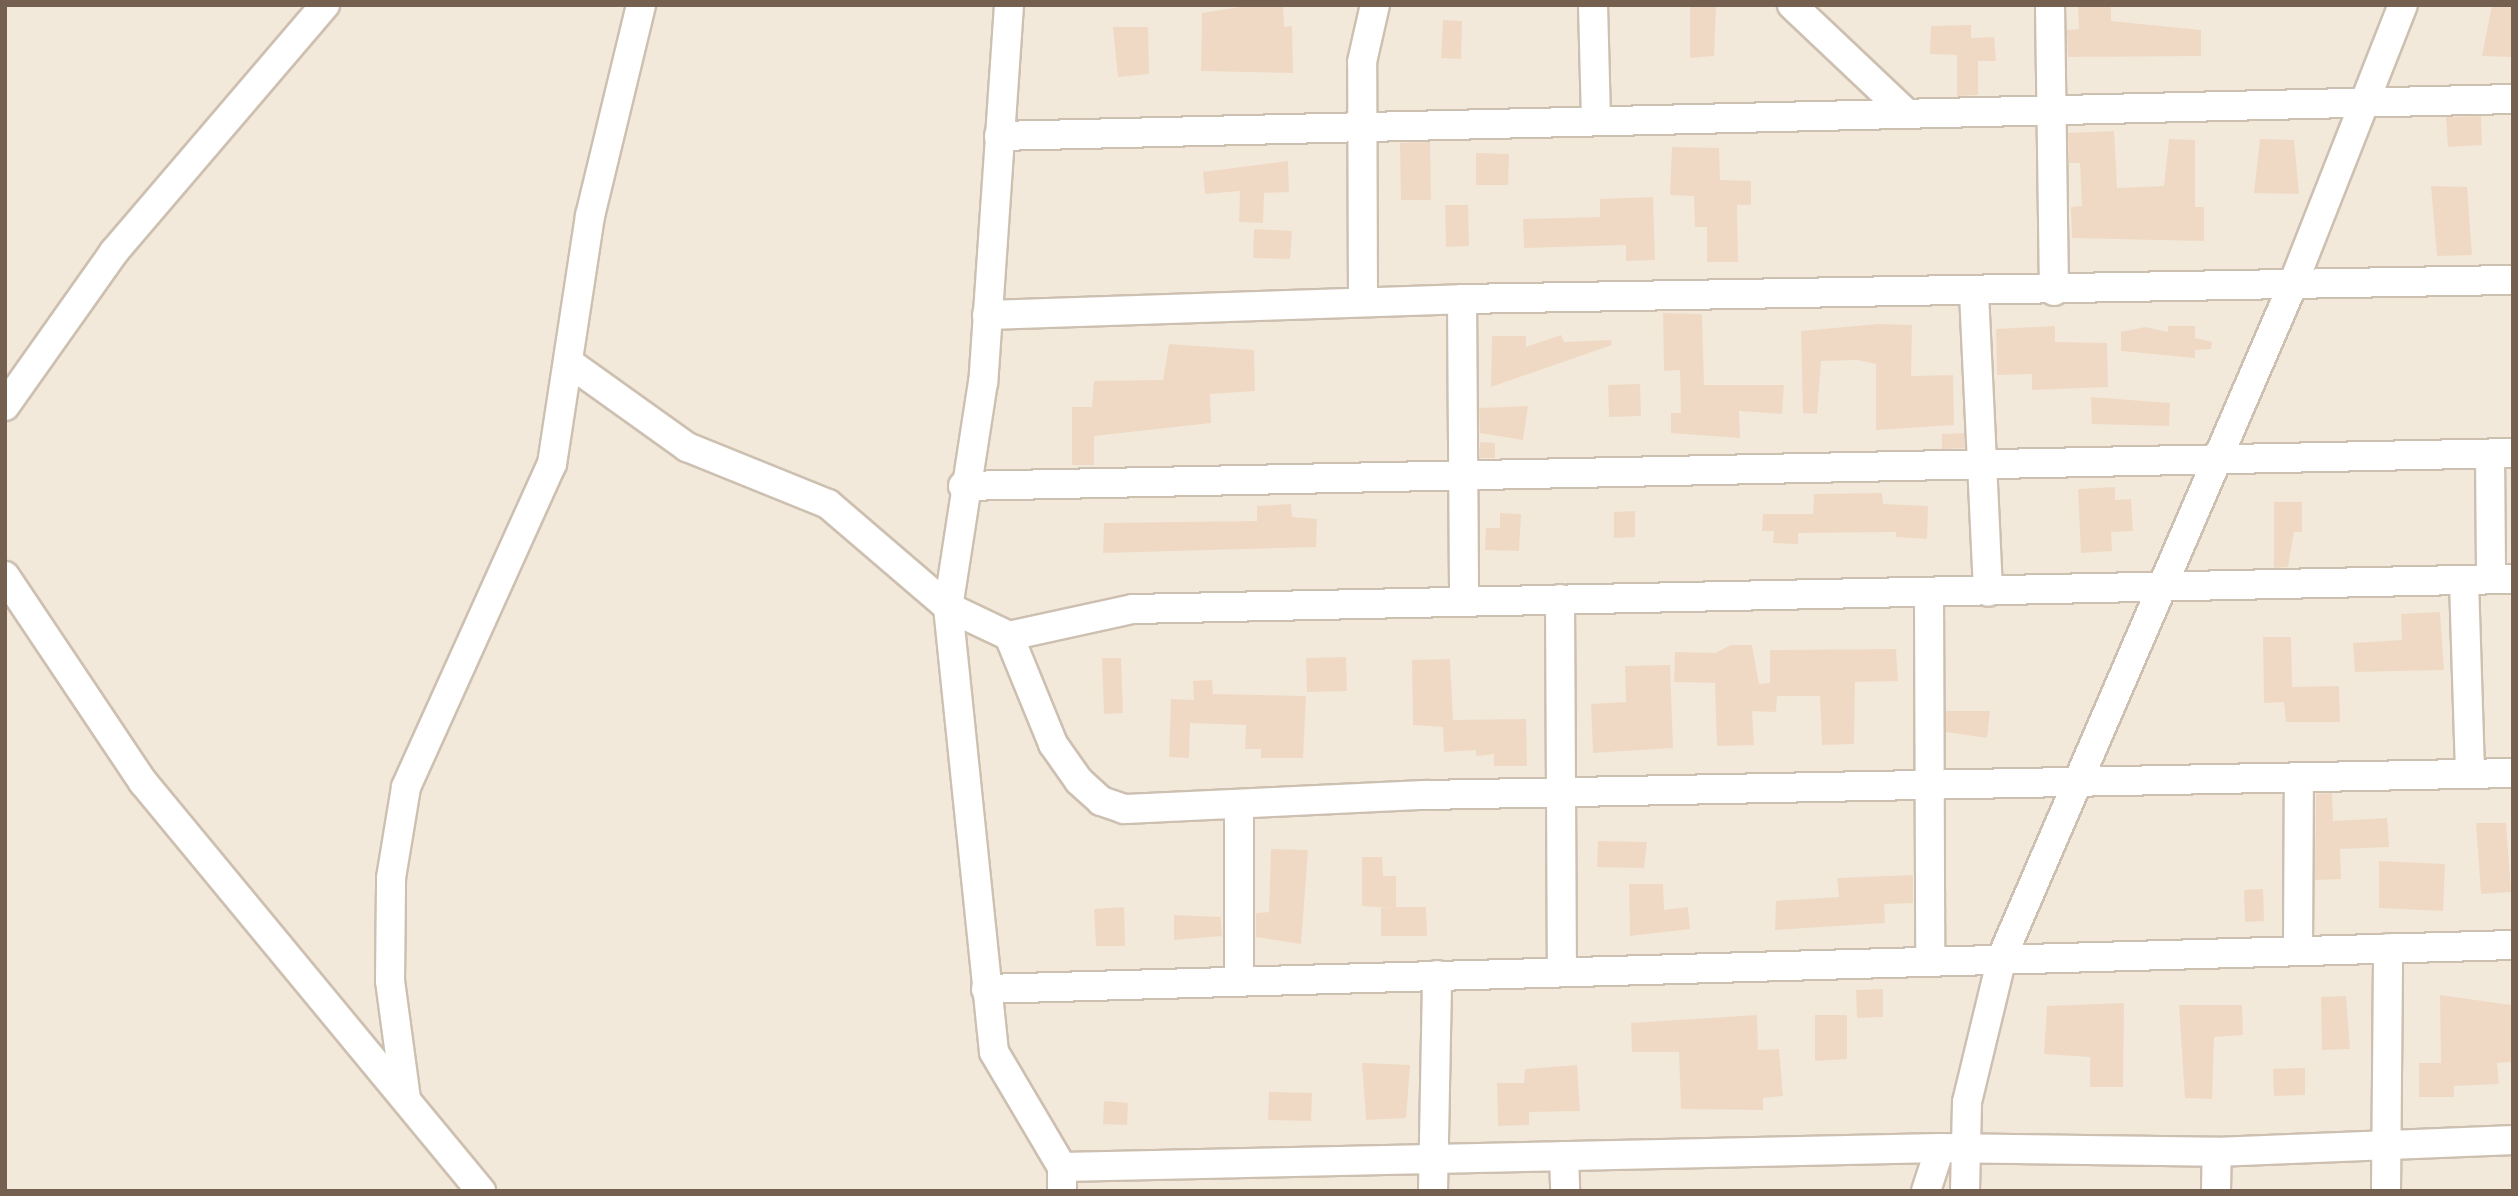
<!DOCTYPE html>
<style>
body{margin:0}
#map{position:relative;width:2518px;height:1196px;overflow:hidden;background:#fbf6eb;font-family:"Space Grotesk",sans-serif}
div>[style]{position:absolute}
.residential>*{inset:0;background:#f3e9da}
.building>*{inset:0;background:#efd9c5}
.roads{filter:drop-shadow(2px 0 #cdc0b1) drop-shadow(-2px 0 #cdc0b1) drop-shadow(0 2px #cdc0b1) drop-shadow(0 -2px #cdc0b1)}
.street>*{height:28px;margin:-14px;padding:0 14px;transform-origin:14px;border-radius:14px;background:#fff}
span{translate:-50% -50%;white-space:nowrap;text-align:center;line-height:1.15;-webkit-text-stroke:5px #fefaf2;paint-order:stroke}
.frame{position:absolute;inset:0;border:7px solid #75604f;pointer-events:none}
</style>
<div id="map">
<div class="residential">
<div style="clip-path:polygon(5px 5px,2513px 5px,2513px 1191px,5px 1191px)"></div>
</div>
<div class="building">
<div style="clip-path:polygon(1253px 5px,1283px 5px,1284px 27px,1292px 26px,1293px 73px,1201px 71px,1202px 13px)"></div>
<div style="clip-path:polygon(1690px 5px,1716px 5px,1714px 56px,1690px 58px)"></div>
<div style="clip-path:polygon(2111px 5px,2111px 21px,2201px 30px,2201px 56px,2068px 57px,2067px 30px,2079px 29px,2078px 7px)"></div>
<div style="clip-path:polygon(2492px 5px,2513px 5px,2513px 57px,2482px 56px)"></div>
<div style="clip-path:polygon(1443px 20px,1462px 21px,1461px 59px,1441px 58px)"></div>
<div style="clip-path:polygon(1971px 25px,1971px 38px,1994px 37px,1996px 61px,1978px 61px,1978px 95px,1957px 96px,1957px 55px,1930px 54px,1931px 26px)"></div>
<div style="clip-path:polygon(1113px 27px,1148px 27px,1149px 74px,1118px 77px)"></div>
<div style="clip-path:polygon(2481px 116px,2482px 145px,2448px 147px,2446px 117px)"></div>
<div style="clip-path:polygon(2114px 131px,2117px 188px,2164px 186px,2169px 139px,2195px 140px,2195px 207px,2204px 207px,2204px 241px,2072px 238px,2071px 207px,2082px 206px,2080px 163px,2069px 163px,2068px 133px)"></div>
<div style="clip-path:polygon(2260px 139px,2294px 140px,2299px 194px,2254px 193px)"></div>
<div style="clip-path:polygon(1400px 143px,1430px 142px,1431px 200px,1401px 200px)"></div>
<div style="clip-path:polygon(1672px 147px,1719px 148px,1720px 180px,1751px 181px,1751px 205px,1737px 205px,1738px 262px,1707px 262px,1707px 227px,1695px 227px,1694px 196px,1670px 195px)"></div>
<div style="clip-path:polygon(1476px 153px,1509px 154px,1508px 185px,1476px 185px)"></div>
<div style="clip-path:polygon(1288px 161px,1289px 192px,1264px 193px,1263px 223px,1239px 222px,1240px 191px,1205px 194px,1203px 172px)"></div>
<div style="clip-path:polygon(2431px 186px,2467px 187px,2472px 255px,2437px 256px)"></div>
<div style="clip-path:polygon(1653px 197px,1655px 260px,1626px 261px,1626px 245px,1524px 248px,1523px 219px,1600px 217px,1600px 199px)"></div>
<div style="clip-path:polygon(1445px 205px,1468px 205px,1469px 246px,1446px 247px)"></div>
<div style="clip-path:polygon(1254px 229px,1292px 231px,1290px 259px,1253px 258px)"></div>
<div style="clip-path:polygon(1663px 313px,1702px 314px,1704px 385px,1784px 385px,1782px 414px,1739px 411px,1740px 438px,1671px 433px,1671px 413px,1681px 413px,1680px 370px,1664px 371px)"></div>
<div style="clip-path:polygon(1878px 324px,1912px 325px,1911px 376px,1953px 375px,1954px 425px,1876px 430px,1876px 364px,1857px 360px,1821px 361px,1817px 414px,1803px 413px,1801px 331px)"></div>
<div style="clip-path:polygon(2055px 326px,2055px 342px,2107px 343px,2108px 387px,2032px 390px,2032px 374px,1997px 375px,1996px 329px)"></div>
<div style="clip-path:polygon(2168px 326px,2195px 326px,2195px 338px,2212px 342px,2211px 349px,2195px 350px,2195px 358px,2121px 351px,2121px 332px,2145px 327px,2168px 332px)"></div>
<div style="clip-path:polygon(1561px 335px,1564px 342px,1611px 340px,1612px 345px,1491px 387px,1492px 336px,1526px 336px,1526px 347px)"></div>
<div style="clip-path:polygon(1169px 344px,1254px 350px,1255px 391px,1210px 394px,1211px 423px,1094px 436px,1094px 465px,1072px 465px,1072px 407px,1092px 407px,1094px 381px,1163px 380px)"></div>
<div style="clip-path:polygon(1640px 384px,1641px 416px,1609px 417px,1608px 385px)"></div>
<div style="clip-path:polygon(2091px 397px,2170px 403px,2169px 426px,2092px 424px)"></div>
<div style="clip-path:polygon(1528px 406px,1523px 440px,1480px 433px,1479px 408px)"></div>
<div style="clip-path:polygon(1964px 433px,1965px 448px,1942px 449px,1942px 434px)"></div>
<div style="clip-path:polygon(1480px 442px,1495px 443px,1495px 458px,1480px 458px)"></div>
<div style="clip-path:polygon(2115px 487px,2115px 500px,2131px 499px,2133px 531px,2111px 532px,2112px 551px,2081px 553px,2078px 489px)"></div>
<div style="clip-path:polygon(1882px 493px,1883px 504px,1928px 506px,1927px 539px,1896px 537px,1896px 532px,1798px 533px,1798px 544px,1773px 543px,1774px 531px,1762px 531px,1763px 514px,1813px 514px,1814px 494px)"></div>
<div style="clip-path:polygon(2274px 502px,2302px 502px,2302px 532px,2294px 532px,2288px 567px,2274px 568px)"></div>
<div style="clip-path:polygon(1291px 504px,1292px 517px,1317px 519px,1316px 547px,1103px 553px,1104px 523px,1257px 521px,1257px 506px)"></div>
<div style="clip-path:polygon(1635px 511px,1635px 537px,1614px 538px,1614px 512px)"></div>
<div style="clip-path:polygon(1500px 513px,1521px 514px,1519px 551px,1485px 550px,1486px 528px,1500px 528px)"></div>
<div style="clip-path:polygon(2440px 612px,2444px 670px,2355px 672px,2353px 643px,2402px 640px,2401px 614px)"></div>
<div style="clip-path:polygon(2263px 637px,2291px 637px,2292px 687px,2339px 686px,2340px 722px,2286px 722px,2284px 702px,2264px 703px)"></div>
<div style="clip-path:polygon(1731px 645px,1752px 645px,1759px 684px,1770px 683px,1770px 650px,1896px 649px,1898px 681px,1855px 682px,1854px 744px,1822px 745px,1820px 696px,1777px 696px,1776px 712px,1752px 711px,1754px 745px,1717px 746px,1715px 683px,1674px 682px,1675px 652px,1715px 653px)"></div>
<div style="clip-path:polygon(1346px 657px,1347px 691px,1307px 692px,1306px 658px)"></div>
<div style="clip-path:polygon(1102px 658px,1121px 658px,1123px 713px,1104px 714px)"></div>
<div style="clip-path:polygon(1450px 659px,1453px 720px,1526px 719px,1527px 766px,1494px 766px,1494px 754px,1476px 756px,1476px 750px,1444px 752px,1443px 727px,1413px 725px,1412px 660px)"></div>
<div style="clip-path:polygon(1670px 665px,1673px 748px,1593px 753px,1591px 704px,1626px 702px,1625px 666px)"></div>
<div style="clip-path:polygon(1212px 680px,1213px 694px,1306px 696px,1303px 758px,1261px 758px,1261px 749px,1245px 749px,1246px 725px,1190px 723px,1189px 758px,1169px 757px,1171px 699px,1194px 700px,1193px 681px)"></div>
<div style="clip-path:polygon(1946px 711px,1990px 711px,1987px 738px,1946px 732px)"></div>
<div style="clip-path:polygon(2332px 793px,2333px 821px,2387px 818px,2389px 847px,2340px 849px,2341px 879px,2315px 880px,2316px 794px)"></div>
<div style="clip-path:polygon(2476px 823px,2506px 823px,2511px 892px,2481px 894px)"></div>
<div style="clip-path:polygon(1598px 841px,1647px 842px,1644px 868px,1597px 867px)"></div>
<div style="clip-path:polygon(1271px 849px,1308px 850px,1301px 944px,1256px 937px,1256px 913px,1269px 912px)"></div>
<div style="clip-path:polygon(1362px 857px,1382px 857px,1383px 876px,1396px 876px,1396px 907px,1426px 907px,1427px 936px,1381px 936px,1381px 908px,1391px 908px,1362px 906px)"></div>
<div style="clip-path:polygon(2379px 861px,2445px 864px,2443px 911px,2379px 908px)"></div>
<div style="clip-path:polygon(1913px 875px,1913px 903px,1884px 904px,1885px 923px,1775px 930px,1776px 901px,1839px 897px,1837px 878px)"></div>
<div style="clip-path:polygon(1629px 884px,1663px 884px,1664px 910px,1688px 907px,1690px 929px,1630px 936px)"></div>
<div style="clip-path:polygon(2263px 889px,2264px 921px,2245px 922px,2244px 890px)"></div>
<div style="clip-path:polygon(1124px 907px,1125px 946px,1096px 946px,1094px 909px)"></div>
<div style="clip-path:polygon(1220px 912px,1222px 936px,1174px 940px,1174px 915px,1220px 917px)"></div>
<div style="clip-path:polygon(1883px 989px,1883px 1017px,1857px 1018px,1856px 990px)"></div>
<div style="clip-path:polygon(2440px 995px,2511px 1005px,2512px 1062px,2497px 1063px,2499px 1084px,2454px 1086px,2454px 1097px,2419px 1097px,2419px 1063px,2441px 1063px)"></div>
<div style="clip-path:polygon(2346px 996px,2350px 1049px,2322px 1050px,2321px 997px)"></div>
<div style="clip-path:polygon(2124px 1003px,2123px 1087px,2090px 1087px,2090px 1057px,2044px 1054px,2047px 1006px)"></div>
<div style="clip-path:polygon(2179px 1005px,2242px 1005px,2243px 1035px,2214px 1037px,2212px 1099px,2185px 1098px)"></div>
<div style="clip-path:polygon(1757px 1015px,1758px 1050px,1779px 1049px,1783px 1096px,1763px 1098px,1763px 1110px,1681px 1109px,1679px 1052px,1632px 1052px,1631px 1023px)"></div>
<div style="clip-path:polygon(1815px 1015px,1847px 1015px,1847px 1059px,1815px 1061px)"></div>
<div style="clip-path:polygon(1362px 1063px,1410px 1065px,1406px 1118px,1366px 1120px)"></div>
<div style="clip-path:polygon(1577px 1065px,1580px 1111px,1529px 1112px,1529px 1125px,1498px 1126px,1497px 1083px,1524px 1083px,1525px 1069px)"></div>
<div style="clip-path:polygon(2305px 1068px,2305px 1095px,2274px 1096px,2273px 1069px)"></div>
<div style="clip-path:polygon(1269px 1092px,1312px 1093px,1311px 1121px,1268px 1120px)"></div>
<div style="clip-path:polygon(1104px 1101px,1128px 1103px,1127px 1125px,1103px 1124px)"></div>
</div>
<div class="roads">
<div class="street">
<div style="left:1009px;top:5px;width:378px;rotate:93.9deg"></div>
<div style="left:983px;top:382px;width:228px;rotate:98.8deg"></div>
<div style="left:948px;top:607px;width:447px;rotate:84.1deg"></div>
<div style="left:994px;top:1052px;width:134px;rotate:59.4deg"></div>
<div style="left:1062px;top:1167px;width:24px;rotate:90deg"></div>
<div style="left:1593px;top:5px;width:113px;rotate:88.5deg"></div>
<div style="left:1792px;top:5px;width:156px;rotate:43.4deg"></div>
<div style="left:2050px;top:5px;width:286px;rotate:89.2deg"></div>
<div style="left:999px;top:136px;width:1514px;rotate:-1.4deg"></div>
<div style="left:1974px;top:293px;width:299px;rotate:87.3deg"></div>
<div style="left:1462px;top:299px;width:303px;rotate:89.6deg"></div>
<div style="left:1363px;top:301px;width:239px;rotate:-90.2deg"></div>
<div style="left:1362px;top:62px;width:58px;rotate:-77.2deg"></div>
<div style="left:987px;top:315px;width:475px;rotate:-1.9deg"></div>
<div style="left:1462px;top:299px;width:1051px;rotate:-1.04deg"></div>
<div style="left:571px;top:364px;width:143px;rotate:35.6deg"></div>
<div style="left:687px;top:447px;width:152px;rotate:22deg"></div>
<div style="left:828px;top:504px;width:158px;rotate:40.6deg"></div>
<div style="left:948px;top:607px;width:68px;rotate:25.4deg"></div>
<div style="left:1009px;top:636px;width:127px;rotate:-12.3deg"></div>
<div style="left:1133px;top:609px;width:1380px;rotate:-1.25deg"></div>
<div style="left:5px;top:406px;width:189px;rotate:-54.7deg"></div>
<div style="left:114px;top:252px;width:325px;rotate:-49.5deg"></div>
<div style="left:2490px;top:454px;width:125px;rotate:89.5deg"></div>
<div style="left:963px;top:486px;width:1550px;rotate:-1.22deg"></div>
<div style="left:5px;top:576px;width:248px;rotate:56.2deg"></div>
<div style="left:143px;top:782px;width:531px;rotate:50.43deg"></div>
<div style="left:2464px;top:581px;width:193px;rotate:88.2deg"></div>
<div style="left:1929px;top:593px;width:367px;rotate:89.8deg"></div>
<div style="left:1560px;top:599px;width:372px;rotate:89.7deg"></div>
<div style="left:1009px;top:636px;width:117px;rotate:67.8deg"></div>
<div style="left:1053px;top:744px;width:45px;rotate:54.9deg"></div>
<div style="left:1079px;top:781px;width:30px;rotate:42deg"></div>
<div style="left:1101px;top:801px;width:24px;rotate:19deg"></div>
<div style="left:1124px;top:809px;width:302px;rotate:-2.7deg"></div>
<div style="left:1426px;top:795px;width:1087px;rotate:-1.16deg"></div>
<div style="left:2298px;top:950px;width:173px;rotate:-89.7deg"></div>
<div style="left:1239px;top:981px;width:177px;rotate:-90deg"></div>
<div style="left:986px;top:989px;width:1528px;rotate:-1.65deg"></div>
<div style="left:406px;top:1099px;width:119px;rotate:-97.7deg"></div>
<div style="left:390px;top:981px;width:103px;rotate:-89.4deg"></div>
<div style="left:391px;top:878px;width:92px;rotate:-80.6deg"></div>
<div style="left:406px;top:787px;width:354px;rotate:-65.7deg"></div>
<div style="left:552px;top:464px;width:251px;rotate:-81.3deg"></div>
<div style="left:590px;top:216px;width:217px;rotate:-76.4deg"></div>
<div style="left:1564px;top:1156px;width:35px;rotate:88deg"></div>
<div style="left:1062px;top:1167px;width:878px;rotate:-1.24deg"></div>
<div style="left:1940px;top:1148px;width:277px;rotate:0.8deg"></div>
<div style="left:2217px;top:1152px;width:296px;rotate:-2.3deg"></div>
<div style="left:1433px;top:1191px;width:216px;rotate:-88.9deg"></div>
<div style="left:1926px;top:1191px;width:45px;rotate:-72deg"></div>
<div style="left:1965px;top:1191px;width:89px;rotate:-88.7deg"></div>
<div style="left:1967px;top:1102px;width:149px;rotate:-76.4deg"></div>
<div style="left:2002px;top:957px;width:728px;rotate:-66.61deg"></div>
<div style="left:2291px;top:289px;width:305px;rotate:-68.5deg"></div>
<div style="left:2216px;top:1191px;width:39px;rotate:-89deg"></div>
<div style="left:2386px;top:1191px;width:243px;rotate:-89.5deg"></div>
</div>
</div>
<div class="frame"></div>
</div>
